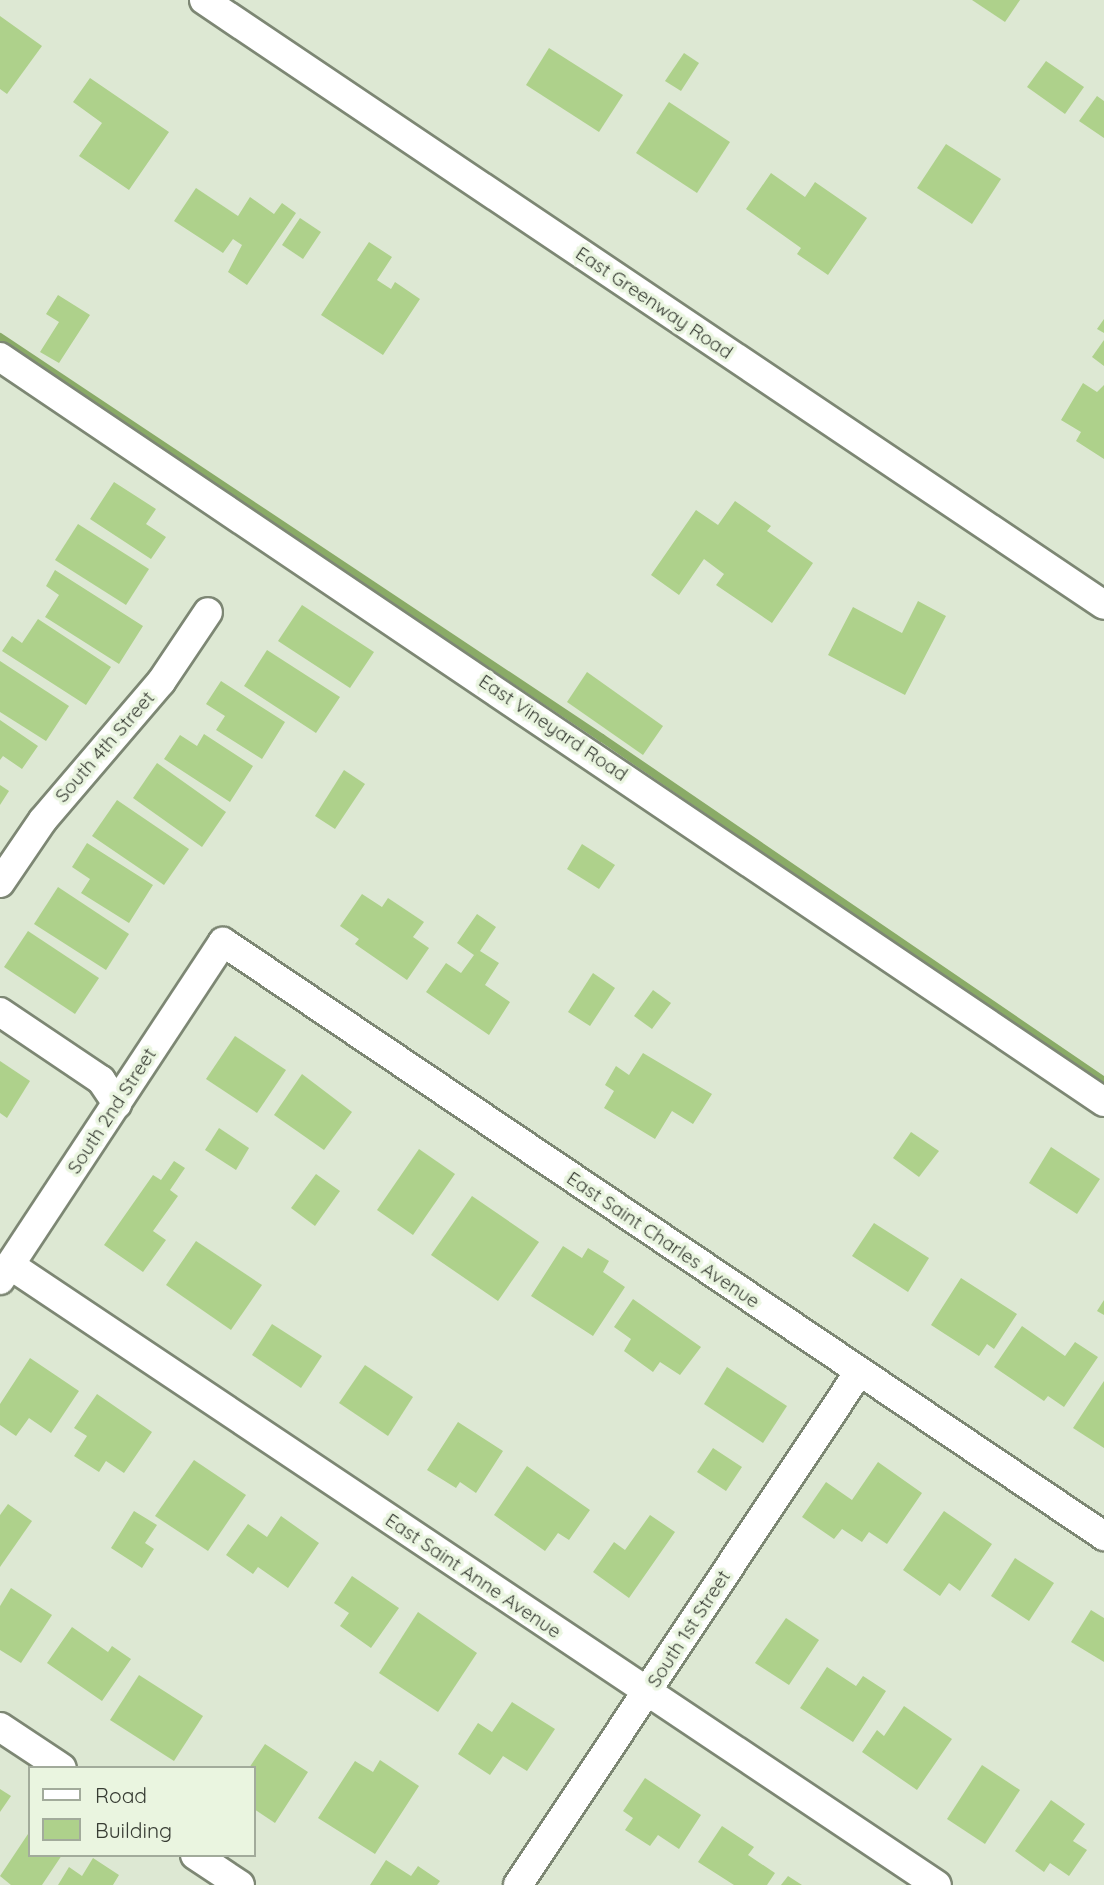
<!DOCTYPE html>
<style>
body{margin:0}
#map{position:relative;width:1104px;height:1885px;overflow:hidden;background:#dde8d3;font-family:Quicksand,sans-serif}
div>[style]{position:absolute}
.stream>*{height:8px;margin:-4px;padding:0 4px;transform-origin:4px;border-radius:4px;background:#8aab67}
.building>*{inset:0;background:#aed18b}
.roads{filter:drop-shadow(2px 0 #7d8774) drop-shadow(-2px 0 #7d8774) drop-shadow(0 2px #7d8774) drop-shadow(0 -2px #7d8774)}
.minor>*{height:28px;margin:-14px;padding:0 14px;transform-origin:14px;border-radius:14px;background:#fff}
span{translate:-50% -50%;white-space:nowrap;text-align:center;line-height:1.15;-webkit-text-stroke:7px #eaf5e0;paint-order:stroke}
.street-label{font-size:19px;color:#373c33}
.legend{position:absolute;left:28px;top:1766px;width:228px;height:91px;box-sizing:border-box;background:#eaf5e0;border:2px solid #a2ab9b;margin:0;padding:9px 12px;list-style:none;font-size:21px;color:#373c33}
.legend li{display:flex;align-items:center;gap:14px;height:35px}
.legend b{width:35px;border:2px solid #a2ab9b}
</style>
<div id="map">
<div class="stream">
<div style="left:0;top:337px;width:723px;rotate:33.67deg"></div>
<div style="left:602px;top:738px;width:608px;rotate:34.34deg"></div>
</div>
<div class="building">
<div style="clip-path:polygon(972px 0,1020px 0,1005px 22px)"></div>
<div style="clip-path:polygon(0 16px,42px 46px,7px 94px,0 89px)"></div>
<div style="clip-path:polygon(549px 48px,623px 95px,599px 132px,526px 85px)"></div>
<div style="clip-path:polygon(684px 53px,699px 63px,681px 91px,665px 81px)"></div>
<div style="clip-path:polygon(1046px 61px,1084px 87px,1065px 114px,1027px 87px)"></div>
<div style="clip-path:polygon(90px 78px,169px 132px,129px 190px,79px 156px,102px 123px,73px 102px)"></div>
<div style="clip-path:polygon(1097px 96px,1104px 101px,1104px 138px,1079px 121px)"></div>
<div style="clip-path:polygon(669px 102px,730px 142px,697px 193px,636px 153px)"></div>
<div style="clip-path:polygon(946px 144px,1001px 179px,972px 224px,917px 188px)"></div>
<div style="clip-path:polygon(771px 173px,805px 197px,815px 182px,867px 218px,828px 275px,797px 254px,801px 248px,746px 209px)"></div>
<div style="clip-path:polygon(196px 188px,238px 216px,250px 197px,274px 214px,282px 203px,296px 213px,247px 285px,228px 272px,242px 245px,233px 239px,223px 253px,174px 221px)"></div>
<div style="clip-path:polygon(300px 218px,321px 232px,303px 259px,282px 245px)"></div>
<div style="clip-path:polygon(369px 242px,392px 257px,377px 280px,391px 289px,395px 282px,420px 299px,383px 355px,321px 315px)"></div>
<div style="clip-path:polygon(58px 295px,90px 315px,59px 363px,40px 352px,59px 322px,46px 314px)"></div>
<div style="clip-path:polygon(1104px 319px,1104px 333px,1097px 329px)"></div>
<div style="clip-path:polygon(1104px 340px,1104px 366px,1092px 357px)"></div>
<div style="clip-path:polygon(1083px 383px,1097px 392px,1104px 385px,1104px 459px,1076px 441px,1081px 432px,1061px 420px)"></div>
<div style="clip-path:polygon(114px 482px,156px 509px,146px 524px,166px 537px,151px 559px,90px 519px)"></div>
<div style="clip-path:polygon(735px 501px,771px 526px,767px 531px,813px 563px,772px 623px,716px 585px,724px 574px,704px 559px,679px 595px,651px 575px,696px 510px,718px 525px)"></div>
<div style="clip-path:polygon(78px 524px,149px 569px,126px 605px,55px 560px)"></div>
<div style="clip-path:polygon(55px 570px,143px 626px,119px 664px,45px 617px,59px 595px,46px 586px)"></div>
<div style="clip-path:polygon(918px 601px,946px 616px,905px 695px,828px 655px,853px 607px,902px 633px)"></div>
<div style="clip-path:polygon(302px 605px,374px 652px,350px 688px,278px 641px)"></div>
<div style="clip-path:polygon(38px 619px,111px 667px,86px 705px,2px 651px,12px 636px,22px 643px)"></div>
<div style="clip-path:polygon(267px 650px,340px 697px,316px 733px,244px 686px)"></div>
<div style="clip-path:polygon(0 661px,69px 706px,46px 741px,0 712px)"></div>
<div style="clip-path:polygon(587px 672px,663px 726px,643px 755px,567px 702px)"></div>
<div style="clip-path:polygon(221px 681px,285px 722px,262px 759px,216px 730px,225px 716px,206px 704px)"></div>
<div style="clip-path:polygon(0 720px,38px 746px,22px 769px,3px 756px,0 760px)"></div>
<div style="clip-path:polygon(204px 734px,253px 766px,230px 802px,164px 759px,180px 735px,197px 746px)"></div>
<div style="clip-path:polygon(157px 763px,226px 812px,202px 847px,133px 798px)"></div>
<div style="clip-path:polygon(344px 770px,365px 784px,335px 829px,315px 816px)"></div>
<div style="clip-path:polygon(0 785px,9px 791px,0 805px)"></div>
<div style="clip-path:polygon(117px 800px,189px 849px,164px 885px,92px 836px)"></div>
<div style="clip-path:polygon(87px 843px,153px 885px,129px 923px,81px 893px,90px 879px,72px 867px)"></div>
<div style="clip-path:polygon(582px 844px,615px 865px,599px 889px,567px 869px)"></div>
<div style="clip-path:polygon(58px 887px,129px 934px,106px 970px,34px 924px)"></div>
<div style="clip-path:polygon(362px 894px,382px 907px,388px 898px,424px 922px,413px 937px,429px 948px,407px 980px,355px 944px,359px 939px,340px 926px)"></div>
<div style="clip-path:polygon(477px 914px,496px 927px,480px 951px,499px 963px,485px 985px,510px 1002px,489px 1035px,426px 992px,446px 963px,461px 973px,474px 955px,457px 943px)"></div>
<div style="clip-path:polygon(28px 931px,99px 978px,75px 1014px,4px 967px)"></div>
<div style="clip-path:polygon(593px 973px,615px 988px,590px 1026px,568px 1012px)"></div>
<div style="clip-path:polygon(653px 990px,671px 1003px,652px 1029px,634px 1016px)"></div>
<div style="clip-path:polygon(235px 1036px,286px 1070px,257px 1113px,206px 1079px)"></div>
<div style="clip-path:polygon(643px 1053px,712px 1094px,693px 1124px,672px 1111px,655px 1139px,604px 1108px,614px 1091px,605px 1085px,616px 1066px,629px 1075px)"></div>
<div style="clip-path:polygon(0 1061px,30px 1081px,7px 1118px,0 1113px)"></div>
<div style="clip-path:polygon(302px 1074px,352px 1112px,324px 1150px,274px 1115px)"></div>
<div style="clip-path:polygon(219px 1128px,249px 1148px,236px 1170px,205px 1150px)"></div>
<div style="clip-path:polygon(911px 1132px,939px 1151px,919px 1177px,893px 1158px)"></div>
<div style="clip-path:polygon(1051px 1147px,1100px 1179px,1077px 1214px,1029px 1183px)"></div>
<div style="clip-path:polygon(419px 1149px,455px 1174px,413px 1235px,377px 1210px)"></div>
<div style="clip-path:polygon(174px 1161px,185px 1168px,170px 1190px,178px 1196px,153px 1231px,166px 1240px,143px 1272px,104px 1245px,153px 1175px,161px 1180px)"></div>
<div style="clip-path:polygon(316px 1174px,340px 1191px,315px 1226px,291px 1208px)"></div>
<div style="clip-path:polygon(472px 1196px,539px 1242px,498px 1301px,431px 1255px)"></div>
<div style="clip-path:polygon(874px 1223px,929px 1258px,908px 1292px,852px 1256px)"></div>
<div style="clip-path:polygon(196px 1241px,262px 1285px,231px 1330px,166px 1285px)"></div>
<div style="clip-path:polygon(563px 1246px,582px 1258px,588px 1248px,609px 1261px,603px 1272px,625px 1287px,593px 1336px,531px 1296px)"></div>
<div style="clip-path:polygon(961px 1278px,1017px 1314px,994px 1349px,987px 1344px,979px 1356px,931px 1325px)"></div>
<div style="clip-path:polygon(633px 1299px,701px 1347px,680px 1375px,660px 1362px,653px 1372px,624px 1351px,631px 1339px,614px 1327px)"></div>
<div style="clip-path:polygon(1104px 1300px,1104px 1315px,1097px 1311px)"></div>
<div style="clip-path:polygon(272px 1324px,322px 1356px,301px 1388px,252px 1355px)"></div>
<div style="clip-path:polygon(1022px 1326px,1065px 1356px,1075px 1342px,1098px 1357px,1064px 1407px,1048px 1396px,1044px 1401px,994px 1367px)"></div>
<div style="clip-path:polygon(30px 1358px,79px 1391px,51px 1433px,29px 1418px,16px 1436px,0 1425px,0 1404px)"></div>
<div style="clip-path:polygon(365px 1365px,413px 1397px,388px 1436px,339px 1403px)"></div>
<div style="clip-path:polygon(727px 1367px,787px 1406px,763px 1443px,704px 1404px)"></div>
<div style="clip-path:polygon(1104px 1381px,1104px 1448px,1073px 1428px)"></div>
<div style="clip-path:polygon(97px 1394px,152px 1432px,124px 1473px,106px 1461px,99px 1472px,74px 1456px,87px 1436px,74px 1428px)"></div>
<div style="clip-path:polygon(458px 1422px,503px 1451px,476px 1493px,460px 1482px,456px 1488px,427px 1470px)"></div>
<div style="clip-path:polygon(713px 1448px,742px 1467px,726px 1491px,697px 1472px)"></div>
<div style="clip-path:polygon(194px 1460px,246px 1495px,208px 1551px,155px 1516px)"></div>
<div style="clip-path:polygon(878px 1462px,922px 1493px,887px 1544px,869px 1532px,862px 1542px,842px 1529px,834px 1539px,802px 1517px,826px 1482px,852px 1500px)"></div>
<div style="clip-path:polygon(527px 1466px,590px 1510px,569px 1540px,558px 1533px,545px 1551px,494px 1515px)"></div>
<div style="clip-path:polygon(8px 1504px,32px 1521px,0 1567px,0 1515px)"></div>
<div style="clip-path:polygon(134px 1511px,157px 1525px,145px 1543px,154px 1549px,142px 1568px,111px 1548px)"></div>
<div style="clip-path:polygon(944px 1511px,992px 1544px,960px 1591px,949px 1583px,940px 1596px,903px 1570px)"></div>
<div style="clip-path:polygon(650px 1515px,675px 1532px,629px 1598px,593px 1572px,614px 1542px,625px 1550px)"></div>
<div style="clip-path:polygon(281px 1516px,319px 1543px,288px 1588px,258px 1567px,253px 1574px,226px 1555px,248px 1524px,267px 1537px)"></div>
<div style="clip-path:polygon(1015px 1558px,1054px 1583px,1029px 1621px,991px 1596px)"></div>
<div style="clip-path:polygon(352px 1576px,399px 1608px,371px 1648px,340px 1626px,349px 1613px,334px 1603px)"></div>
<div style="clip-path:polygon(11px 1588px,52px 1615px,21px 1663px,0 1650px,0 1606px)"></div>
<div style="clip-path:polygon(1091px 1610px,1104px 1618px,1104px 1662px,1071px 1642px)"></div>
<div style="clip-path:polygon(418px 1612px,477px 1653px,438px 1712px,379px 1673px)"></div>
<div style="clip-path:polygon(786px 1618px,819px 1640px,789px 1685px,755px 1663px)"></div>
<div style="clip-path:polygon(72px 1627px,108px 1652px,112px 1646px,131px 1659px,102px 1701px,47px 1663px)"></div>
<div style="clip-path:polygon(827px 1667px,856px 1686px,863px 1676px,886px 1691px,853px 1742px,800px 1708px)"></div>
<div style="clip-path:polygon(139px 1675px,203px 1716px,174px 1761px,110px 1720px)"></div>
<div style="clip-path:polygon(512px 1702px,555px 1729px,527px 1771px,503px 1756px,490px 1775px,458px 1754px,478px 1723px,492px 1732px)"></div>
<div style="clip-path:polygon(904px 1706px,952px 1739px,917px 1790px,862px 1752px,877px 1730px,884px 1736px)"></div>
<div style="clip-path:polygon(265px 1744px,308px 1772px,275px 1823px,254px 1809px,254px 1768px,249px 1768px)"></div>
<div style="clip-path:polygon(380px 1760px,419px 1786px,375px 1854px,318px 1818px,355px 1761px,373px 1772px)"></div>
<div style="clip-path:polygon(982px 1765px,1020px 1790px,985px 1844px,947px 1819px)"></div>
<div style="clip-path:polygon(645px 1778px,701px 1815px,679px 1849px,658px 1835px,650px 1846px,625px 1830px,633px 1818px,623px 1811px)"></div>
<div style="clip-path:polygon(0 1789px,11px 1796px,0 1812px)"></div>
<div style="clip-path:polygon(1051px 1800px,1085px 1824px,1073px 1841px,1087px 1850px,1069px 1876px,1050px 1863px,1044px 1872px,1015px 1851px)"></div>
<div style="clip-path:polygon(722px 1826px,754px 1847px,748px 1855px,775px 1873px,767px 1885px,734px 1885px,698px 1862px)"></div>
<div style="clip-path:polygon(30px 1831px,30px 1855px,62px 1855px,42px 1885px,11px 1885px,0 1876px)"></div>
<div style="clip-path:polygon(93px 1858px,119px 1875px,113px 1885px,58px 1885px,69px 1867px,82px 1876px)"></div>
<div style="clip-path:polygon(386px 1860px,411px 1876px,418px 1866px,440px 1881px,437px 1885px,370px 1885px)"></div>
<div style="clip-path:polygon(788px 1876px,802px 1885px,781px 1885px)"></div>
</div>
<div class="roads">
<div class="minor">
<div style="left:204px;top:0;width:1084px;rotate:33.91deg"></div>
<div style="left:0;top:357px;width:1332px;rotate:34.01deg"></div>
<div style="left:0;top:883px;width:76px;rotate:-55.7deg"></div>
<div style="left:43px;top:820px;width:182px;rotate:-49.5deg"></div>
<div style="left:161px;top:682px;width:84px;rotate:-56.1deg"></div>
<div style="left:0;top:1012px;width:122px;rotate:34deg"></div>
<div style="left:101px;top:1080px;width:29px;rotate:56deg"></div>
<div style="left:10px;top:1265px;width:1115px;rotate:33.78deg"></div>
<div style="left:0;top:1280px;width:405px;rotate:-56.6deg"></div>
<div style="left:223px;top:942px;width:1063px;rotate:33.99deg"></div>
<div style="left:0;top:1727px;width:74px;rotate:33.5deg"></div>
<div style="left:195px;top:1855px;width:54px;rotate:33.7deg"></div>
<div style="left:518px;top:1885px;width:616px;rotate:-56.39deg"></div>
</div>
</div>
<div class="street-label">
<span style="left:654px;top:303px;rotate:34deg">East Greenway Road</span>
<span style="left:553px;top:728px;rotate:34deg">East Vineyard Road</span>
<span style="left:105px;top:747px;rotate:-49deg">South 4th Street</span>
<span style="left:112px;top:1111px;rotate:-57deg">South 2nd Street</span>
<span style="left:663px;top:1240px;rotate:34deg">East Saint Charles Avenue</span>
<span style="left:473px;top:1576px;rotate:34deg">East Saint Anne Avenue</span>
<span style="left:689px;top:1629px;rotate:-57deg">South 1st Street</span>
</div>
<ul class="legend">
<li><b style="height:9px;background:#fff"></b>Road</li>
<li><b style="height:19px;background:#aed18b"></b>Building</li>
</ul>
</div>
